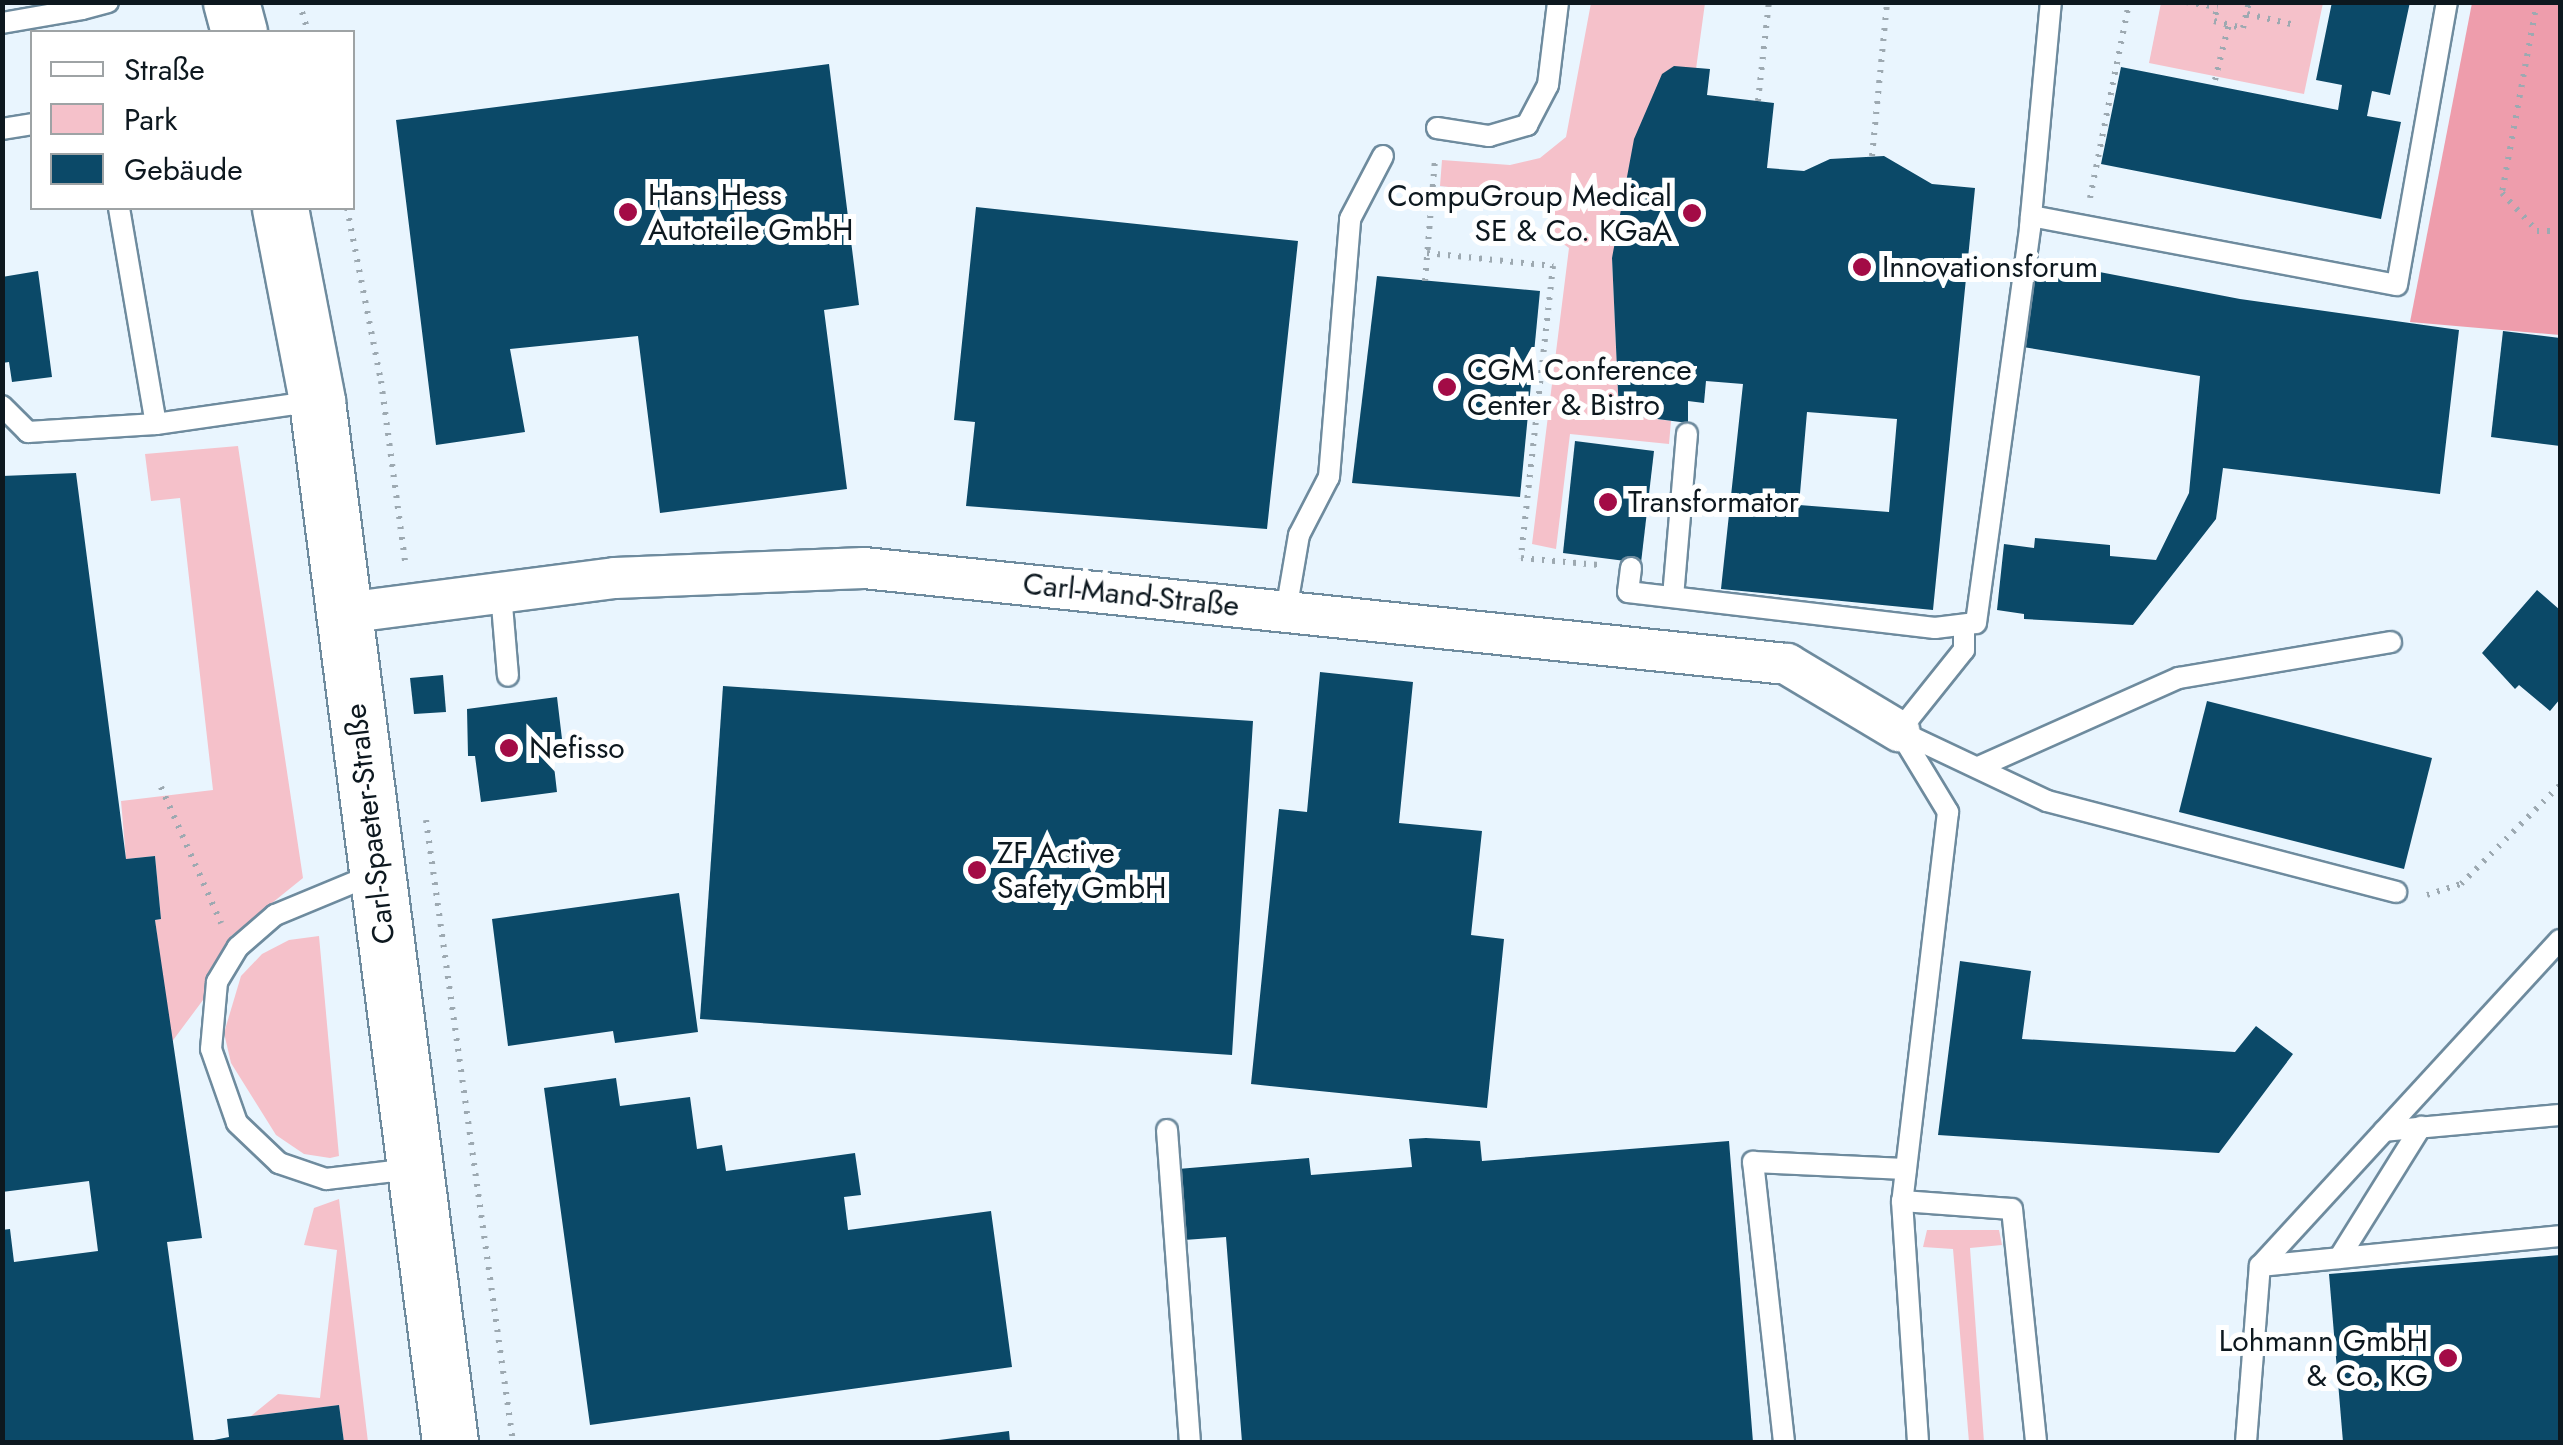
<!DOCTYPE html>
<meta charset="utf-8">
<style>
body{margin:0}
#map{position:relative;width:2563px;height:1445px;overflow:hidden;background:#e9f5fe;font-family:Jost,sans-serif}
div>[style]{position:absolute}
.green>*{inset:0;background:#f5c1ca}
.forest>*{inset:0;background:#ee9dac}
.building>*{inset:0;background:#0b4968}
.path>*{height:6px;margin-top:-3px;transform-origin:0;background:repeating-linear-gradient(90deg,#9da9b1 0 2.5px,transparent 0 10.5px)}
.roads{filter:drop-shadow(2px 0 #6e8b9e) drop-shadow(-2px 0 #6e8b9e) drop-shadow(0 2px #6e8b9e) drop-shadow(0 -2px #6e8b9e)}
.lane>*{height:20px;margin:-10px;padding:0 10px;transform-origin:10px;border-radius:10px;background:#fff}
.street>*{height:40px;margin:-20px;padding:0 20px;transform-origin:20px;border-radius:20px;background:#fff}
.secondary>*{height:55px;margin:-27.5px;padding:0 27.5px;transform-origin:27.5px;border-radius:27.5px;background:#fff}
.dots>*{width:28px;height:28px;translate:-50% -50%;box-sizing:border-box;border:5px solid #fff;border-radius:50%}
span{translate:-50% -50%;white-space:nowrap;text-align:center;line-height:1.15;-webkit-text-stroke:10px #fff;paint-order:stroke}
.poi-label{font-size:30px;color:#0d181f}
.left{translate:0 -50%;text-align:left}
.right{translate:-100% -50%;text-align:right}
.street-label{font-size:30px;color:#0d181f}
.frame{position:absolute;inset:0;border:5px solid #0d181f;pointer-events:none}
.legend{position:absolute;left:30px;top:30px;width:325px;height:180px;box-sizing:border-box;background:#fff;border:2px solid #9ea3a5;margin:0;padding:12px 18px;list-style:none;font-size:30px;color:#0d181f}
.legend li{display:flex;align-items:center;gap:20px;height:50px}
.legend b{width:50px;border:2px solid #9ea3a5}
</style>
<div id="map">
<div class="green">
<div style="clip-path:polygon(1591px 3px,1705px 3px,1696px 69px,1612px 258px,1619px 414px,1671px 421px,1669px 444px,1570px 434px,1556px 549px,1532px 544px,1569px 248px,1550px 234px,1553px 199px,1440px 186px,1442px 160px,1510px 165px,1540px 158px,1566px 137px)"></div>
<div style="clip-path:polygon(2161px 3px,2323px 3px,2304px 94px,2149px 63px)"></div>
<div style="clip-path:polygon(238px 446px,303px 878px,230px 937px,203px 1000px,171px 1043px,155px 920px,161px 919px,155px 856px,126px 859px,121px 801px,213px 790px,180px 498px,151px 501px,145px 454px)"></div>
<div style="clip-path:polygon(319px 936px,339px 1156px,330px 1158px,304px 1154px,276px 1135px,231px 1063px,224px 1033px,241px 976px,262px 954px,289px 940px)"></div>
<div style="clip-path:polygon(339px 1199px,368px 1442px,344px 1442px,339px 1405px,251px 1416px,278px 1394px,320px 1398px,337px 1250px,304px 1245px,314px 1208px)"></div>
<div style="clip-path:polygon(1927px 1230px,1999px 1230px,2002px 1245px,1970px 1248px,1984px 1442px,1969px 1442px,1953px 1249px,1923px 1247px)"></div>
</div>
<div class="forest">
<div style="clip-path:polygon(2472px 3px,2560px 3px,2560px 335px,2410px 322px)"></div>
</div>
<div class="building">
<div style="clip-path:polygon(2332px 2px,2410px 2px,2390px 95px,2372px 91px,2367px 116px,2401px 122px,2381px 219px,2101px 164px,2121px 67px,2338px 110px,2342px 85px,2316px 80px)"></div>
<div style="clip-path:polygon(829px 64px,859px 305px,824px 310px,847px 489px,660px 513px,638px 336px,510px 349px,525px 432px,436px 445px,396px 120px)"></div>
<div style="clip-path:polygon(evenodd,1674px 66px,1710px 69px,1707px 95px,1774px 103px,1767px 168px,1804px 171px,1830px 159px,1884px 156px,1932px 184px,1975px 188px,1933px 610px,1721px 589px,1743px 384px,1706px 381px,1704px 403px,1688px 401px,1688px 423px,1619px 414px,1612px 258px,1634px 139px,1662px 74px,1674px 66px,1807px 412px,1897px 419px,1889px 512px,1799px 505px,1807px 412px)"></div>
<div style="clip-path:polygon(976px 207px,1298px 241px,1267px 529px,966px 506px,975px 422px,954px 420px)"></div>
<div style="clip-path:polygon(2037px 260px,2240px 299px,2459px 330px,2440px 494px,2223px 468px,2216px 519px,2133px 625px,2024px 619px,2024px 614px,1997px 610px,2004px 544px,2034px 548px,2035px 538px,2110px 545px,2110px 556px,2156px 560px,2189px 493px,2200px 376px,2023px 347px)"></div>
<div style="clip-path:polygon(38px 271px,52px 377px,12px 382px,9px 362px,2px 363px,2px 277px)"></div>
<div style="clip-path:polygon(1377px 276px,1540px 291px,1520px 497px,1352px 483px)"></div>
<div style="clip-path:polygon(2503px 331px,2560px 338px,2560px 446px,2491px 437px)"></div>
<div style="clip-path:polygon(1575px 441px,1654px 451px,1641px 563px,1563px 553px)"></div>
<div style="clip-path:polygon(76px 473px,126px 859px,155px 856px,161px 919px,155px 920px,202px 1238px,167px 1242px,194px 1442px,2px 1442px,2px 1230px,10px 1229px,14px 1262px,98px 1251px,89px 1181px,2px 1192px,2px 476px)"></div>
<div style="clip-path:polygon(2537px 590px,2560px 610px,2560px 699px,2550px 711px,2519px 685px,2515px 689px,2482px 653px)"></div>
<div style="clip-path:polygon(1320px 672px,1413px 682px,1399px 823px,1482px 831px,1471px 935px,1504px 939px,1487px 1108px,1251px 1084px,1279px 809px,1307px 812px)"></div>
<div style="clip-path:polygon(443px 675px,446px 712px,414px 714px,410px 678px)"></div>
<div style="clip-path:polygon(723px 686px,1253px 721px,1232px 1055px,700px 1019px)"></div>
<div style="clip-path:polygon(557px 697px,562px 739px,551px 740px,557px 792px,481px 802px,475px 756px,468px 756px,467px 709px)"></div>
<div style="clip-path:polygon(2207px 701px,2432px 758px,2404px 869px,2179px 812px)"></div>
<div style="clip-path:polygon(679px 893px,698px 1032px,615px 1043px,613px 1031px,508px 1046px,492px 919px)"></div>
<div style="clip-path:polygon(1960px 961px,2031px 971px,2022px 1039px,2235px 1052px,2256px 1026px,2293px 1054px,2219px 1153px,1938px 1135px)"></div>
<div style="clip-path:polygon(616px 1078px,620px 1106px,690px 1097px,697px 1149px,722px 1145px,726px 1171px,855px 1153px,861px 1195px,844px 1197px,848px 1230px,991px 1211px,1012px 1367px,590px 1425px,544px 1088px)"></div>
<div style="clip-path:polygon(1426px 1138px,1480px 1141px,1482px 1161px,1729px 1141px,1753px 1442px,1242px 1442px,1226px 1237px,1184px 1240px,1178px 1169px,1309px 1158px,1311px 1175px,1412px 1167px,1409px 1139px)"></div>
<div style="clip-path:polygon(2560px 1255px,2560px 1442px,2343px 1442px,2329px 1274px)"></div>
<div style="clip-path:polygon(339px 1405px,344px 1442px,204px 1442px,229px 1437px,227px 1419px)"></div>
<div style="clip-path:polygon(1009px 1431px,1010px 1442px,939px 1442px,939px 1440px)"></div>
</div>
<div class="path">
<div style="left:299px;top:2px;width:31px;rotate:73deg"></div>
<div style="left:2186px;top:2px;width:32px;rotate:9deg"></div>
<div style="left:2219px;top:2px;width:20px;rotate:105deg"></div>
<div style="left:2214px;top:21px;width:30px;rotate:14deg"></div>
<div style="left:2243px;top:28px;width:27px;rotate:-77deg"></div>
<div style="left:2537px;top:2px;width:194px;rotate:100.4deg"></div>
<div style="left:2502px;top:193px;width:52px;rotate:47.4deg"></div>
<div style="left:2537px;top:231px;width:23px"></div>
<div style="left:2247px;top:14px;width:49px;rotate:12.9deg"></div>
<div style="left:2215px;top:80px;width:58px;rotate:-76deg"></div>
<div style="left:1758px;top:101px;width:100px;rotate:-83.7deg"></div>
<div style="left:1872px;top:156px;width:155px;rotate:-84.4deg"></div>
<div style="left:2090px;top:198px;width:200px;rotate:-78.7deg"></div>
<div style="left:347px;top:208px;width:176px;rotate:78.9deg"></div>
<div style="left:381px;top:381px;width:183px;rotate:82.4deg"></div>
<div style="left:1427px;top:253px;width:127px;rotate:5.9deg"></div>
<div style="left:1553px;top:266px;width:294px;rotate:96.3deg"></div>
<div style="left:1521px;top:558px;width:78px;rotate:5.1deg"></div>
<div style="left:1425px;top:281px;width:122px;rotate:-85.3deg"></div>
<div style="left:161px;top:787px;width:149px;rotate:66.2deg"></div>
<div style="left:426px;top:820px;width:628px;rotate:82.04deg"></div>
<div style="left:2427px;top:895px;width:36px;rotate:-18deg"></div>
<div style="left:2461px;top:884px;width:140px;rotate:-45deg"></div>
</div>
<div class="roads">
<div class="lane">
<div style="left:82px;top:9px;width:27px;rotate:-15deg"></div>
<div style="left:2px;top:23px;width:81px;rotate:-9.9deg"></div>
<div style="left:82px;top:9px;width:7px;rotate:-106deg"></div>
<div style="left:1437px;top:128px;width:53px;rotate:8.7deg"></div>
<div style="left:1489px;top:136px;width:40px;rotate:-16deg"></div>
<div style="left:1527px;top:125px;width:45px;rotate:-62.3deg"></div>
<div style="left:1548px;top:85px;width:84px;rotate:-83.1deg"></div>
<div style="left:2px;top:129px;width:30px;rotate:-9deg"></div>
<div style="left:119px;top:208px;width:219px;rotate:80.3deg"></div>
<div style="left:156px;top:424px;width:161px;rotate:-8.2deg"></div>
<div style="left:2031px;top:216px;width:372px;rotate:10.7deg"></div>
<div style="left:2397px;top:285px;width:287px;rotate:-80deg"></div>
<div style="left:2px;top:406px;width:37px;rotate:45deg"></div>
<div style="left:28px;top:432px;width:128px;rotate:-3.6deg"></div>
<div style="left:1631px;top:568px;width:24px;rotate:97deg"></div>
<div style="left:1628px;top:592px;width:309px;rotate:6.7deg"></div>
<div style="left:1935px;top:628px;width:41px;rotate:-7deg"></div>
<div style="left:1976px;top:623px;width:400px;rotate:-82.2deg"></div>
<div style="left:2030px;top:227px;width:226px;rotate:-84.7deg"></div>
<div style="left:501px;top:593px;width:83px;rotate:85.2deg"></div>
<div style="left:1673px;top:597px;width:164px;rotate:-85.1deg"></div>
<div style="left:1286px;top:611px;width:77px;rotate:-80.3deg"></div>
<div style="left:1299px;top:535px;width:65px;rotate:-62.7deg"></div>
<div style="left:1329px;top:477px;width:259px;rotate:-85.3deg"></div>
<div style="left:1350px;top:219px;width:71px;rotate:-62.4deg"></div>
<div style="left:1899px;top:731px;width:95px;rotate:58.8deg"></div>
<div style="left:1948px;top:812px;width:392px;rotate:96.7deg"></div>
<div style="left:1902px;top:1201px;width:242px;rotate:86.2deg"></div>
<div style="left:1899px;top:731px;width:164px;rotate:25.3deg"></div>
<div style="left:2047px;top:801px;width:361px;rotate:14.6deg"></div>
<div style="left:1899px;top:731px;width:104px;rotate:-51.3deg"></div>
<div style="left:1964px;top:650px;width:21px;rotate:-90deg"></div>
<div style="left:1981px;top:766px;width:217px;rotate:-24deg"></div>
<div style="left:2179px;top:678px;width:215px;rotate:-9.6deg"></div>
<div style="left:374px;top:874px;width:107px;rotate:157.5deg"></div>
<div style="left:275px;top:915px;width:49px;rotate:139.1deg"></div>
<div style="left:238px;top:947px;width:41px;rotate:121deg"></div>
<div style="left:217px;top:982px;width:67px;rotate:95.1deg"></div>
<div style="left:211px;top:1049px;width:78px;rotate:70.6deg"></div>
<div style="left:237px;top:1123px;width:58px;rotate:43.6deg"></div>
<div style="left:279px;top:1163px;width:50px;rotate:18.8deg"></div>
<div style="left:326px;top:1179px;width:86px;rotate:-6.7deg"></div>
<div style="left:1167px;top:1130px;width:313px;rotate:85.8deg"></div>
<div style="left:2384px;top:1131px;width:177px;rotate:-5.2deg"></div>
<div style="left:1902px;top:1201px;width:110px;rotate:4.2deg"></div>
<div style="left:2012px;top:1209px;width:234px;rotate:84.1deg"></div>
<div style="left:2339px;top:1258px;width:155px;rotate:-58deg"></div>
<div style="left:2260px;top:1266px;width:301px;rotate:-5.7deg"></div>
<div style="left:1784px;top:1442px;width:282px;rotate:-96.3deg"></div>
<div style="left:1753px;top:1162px;width:153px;rotate:2.6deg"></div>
<div style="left:2246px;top:1442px;width:177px;rotate:-85.5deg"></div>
<div style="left:2260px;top:1266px;width:443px;rotate:-47.4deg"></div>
</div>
<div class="street">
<div style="left:345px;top:613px;width:272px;rotate:-7.4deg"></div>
<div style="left:615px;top:578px;width:249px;rotate:-2.3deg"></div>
<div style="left:864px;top:568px;width:928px;rotate:5.94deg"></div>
<div style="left:1787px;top:664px;width:131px;rotate:30.9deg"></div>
</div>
<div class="secondary">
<div style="left:231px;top:2px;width:31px;rotate:75deg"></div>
<div style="left:280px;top:208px;width:197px;rotate:79.1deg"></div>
<div style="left:317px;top:401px;width:1049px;rotate:82.72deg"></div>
</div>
</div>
<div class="dots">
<div style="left:628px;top:212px;background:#a30b46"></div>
<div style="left:1692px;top:213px;background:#a30b46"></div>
<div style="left:1862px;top:267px;background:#a30b46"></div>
<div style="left:1447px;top:387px;background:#a30b46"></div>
<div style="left:1608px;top:502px;background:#a30b46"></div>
<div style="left:509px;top:748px;background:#a30b46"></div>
<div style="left:977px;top:870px;background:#a30b46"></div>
<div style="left:2448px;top:1358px;background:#a30b46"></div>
</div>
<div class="poi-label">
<span class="left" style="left:648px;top:212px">Hans Hess<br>Autoteile GmbH</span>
<span class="right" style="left:1672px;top:213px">CompuGroup Medical<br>SE &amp; Co. KGaA</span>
<span class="left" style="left:1882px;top:267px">Innovationsforum</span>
<span class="left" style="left:1467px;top:387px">CGM Conference<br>Center &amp; Bistro</span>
<span class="left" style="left:1628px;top:502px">Transformator</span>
<span class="left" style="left:529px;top:748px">Nefisso</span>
<span class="left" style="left:997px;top:870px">ZF Active<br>Safety GmbH</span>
<span class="right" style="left:2428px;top:1358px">Lohmann GmbH<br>&amp; Co. KG</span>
</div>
<div class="street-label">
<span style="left:1131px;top:595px;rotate:6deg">Carl-Mand-Straße</span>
<span style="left:370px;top:824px;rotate:-97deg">Carl-Spaeter-Straße</span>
</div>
<div class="frame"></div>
<ul class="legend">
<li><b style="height:12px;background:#fff"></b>Straße</li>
<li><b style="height:28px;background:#f5c1ca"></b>Park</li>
<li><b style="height:28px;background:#0b4968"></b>Gebäude</li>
</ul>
</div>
